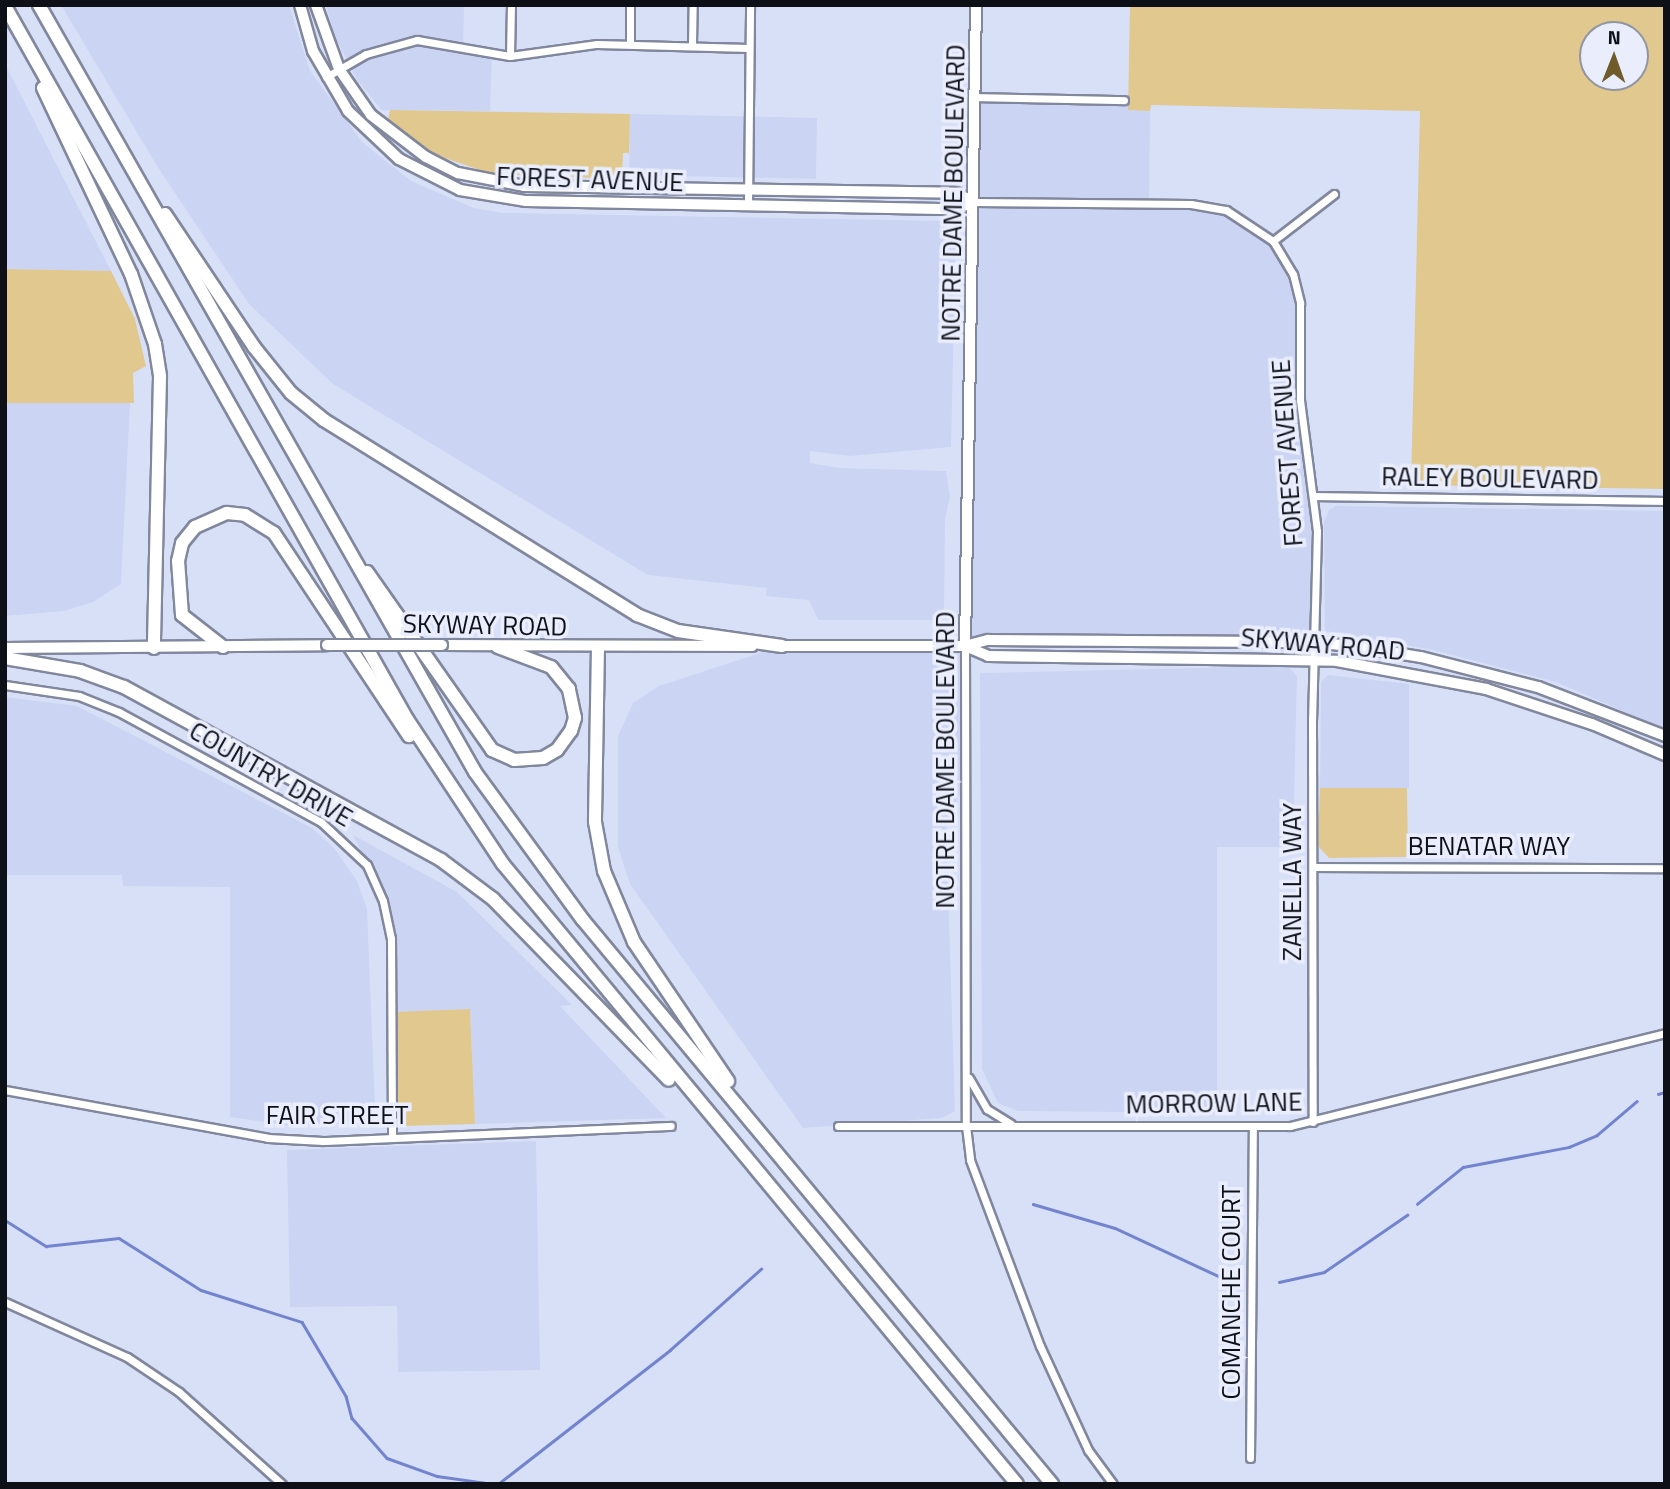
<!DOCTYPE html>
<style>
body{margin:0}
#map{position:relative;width:1670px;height:1489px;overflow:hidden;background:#d8e0f8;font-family:"Titillium Web",sans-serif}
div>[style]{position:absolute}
.built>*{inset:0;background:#cbd4f3}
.green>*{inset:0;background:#e0c88e}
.stream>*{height:2.5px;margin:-1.25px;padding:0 1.25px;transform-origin:1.25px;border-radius:1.25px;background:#7384ce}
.roads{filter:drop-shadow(2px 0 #81879d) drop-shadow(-2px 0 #81879d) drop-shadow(0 2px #81879d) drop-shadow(0 -2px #81879d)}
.street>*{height:7px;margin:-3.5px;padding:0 3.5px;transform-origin:3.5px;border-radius:3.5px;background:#fff}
.secondary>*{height:10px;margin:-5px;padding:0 5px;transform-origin:5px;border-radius:5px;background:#fff}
.highway>*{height:12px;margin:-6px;padding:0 6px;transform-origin:6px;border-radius:6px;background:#fff}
.bridges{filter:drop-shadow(2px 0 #81879d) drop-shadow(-2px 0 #81879d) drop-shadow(0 2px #81879d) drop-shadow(0 -2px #81879d)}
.secondary-bridge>*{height:10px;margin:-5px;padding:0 5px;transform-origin:5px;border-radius:5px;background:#fff}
span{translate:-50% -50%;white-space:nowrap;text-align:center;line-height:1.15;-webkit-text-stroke:7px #e9edfc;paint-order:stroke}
.street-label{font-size:26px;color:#0e1018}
.frame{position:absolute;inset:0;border:7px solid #0e1018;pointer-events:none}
.north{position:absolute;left:1579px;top:21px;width:70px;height:70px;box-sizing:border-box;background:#e9edfc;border:2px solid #9195a1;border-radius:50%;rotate:1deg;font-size:19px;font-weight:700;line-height:28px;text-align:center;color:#0e1018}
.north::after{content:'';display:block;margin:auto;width:24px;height:32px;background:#705c2b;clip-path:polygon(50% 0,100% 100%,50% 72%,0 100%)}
</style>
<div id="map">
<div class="built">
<div style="clip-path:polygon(61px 5px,289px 5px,310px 71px,362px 142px,411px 181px,474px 208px,503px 213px,950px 221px,956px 225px,951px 447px,850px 456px,810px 451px,810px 463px,839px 468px,946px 471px,950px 497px,945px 519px,944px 615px,938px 620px,818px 620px,809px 600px,766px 596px,767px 588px,648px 575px,333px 384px,249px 304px,157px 166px)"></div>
<div style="clip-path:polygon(326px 5px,464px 5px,463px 49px,492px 54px,490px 111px,382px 110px,357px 80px,335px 37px)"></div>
<div style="clip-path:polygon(5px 64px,111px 271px,5px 269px)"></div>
<div style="clip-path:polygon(975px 97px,1128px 100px,1128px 110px,1150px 111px,1149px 204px,1226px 210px,1273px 241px,1297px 289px,1300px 400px,1314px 496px,1313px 642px,988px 640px,965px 646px,967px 778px,946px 824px,955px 1111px,942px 1118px,803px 1128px,630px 884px,618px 847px,618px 736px,633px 703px,659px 686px,782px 646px,965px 646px)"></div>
<div style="clip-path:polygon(630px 114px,817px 118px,816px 179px,629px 175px)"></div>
<div style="clip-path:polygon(5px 403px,130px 403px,121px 584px,93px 602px,64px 611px,5px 616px)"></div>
<div style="clip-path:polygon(1336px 506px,1665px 511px,1665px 729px,1556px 682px,1433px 650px,1325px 631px,1324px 522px,1329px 510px)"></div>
<div style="clip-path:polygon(1288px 666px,1297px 676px,1293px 838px,1282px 838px,1281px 847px,1217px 847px,1217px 1113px,1018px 1111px,998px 1103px,982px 1069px,980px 673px)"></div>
<div style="clip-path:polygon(1328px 675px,1409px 684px,1409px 788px,1320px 788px,1321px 682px)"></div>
<div style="clip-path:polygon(5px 697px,77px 706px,312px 828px,334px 848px,357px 881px,367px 909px,375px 1107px,370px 1123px,285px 1125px,230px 1117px,230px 887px,123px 886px,122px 875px,5px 875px)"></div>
<div style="clip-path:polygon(353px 835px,457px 892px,572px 1005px,560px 1006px,666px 1118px,475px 1124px,470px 1009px,396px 1012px,395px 935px,388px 905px)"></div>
<div style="clip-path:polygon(536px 1141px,540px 1370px,398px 1372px,397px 1306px,290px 1307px,287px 1150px)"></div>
</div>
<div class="green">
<div style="clip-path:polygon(evenodd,1130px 5px,1665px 5px,1665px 489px,1411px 485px,1420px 111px,1151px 105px,1150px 111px,1128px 110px,1130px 5px,1635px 35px,1635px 77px,1593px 77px,1593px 35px,1635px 35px)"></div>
<div style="clip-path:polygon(390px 110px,630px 114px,629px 153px,623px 153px,622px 179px,492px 174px,433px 154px,388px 119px)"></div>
<div style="clip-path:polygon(5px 269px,111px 271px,135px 319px,146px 366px,133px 373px,134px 403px,5px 403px)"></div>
<div style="clip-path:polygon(1320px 788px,1407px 788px,1408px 857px,1329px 858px,1318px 846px)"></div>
<div style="clip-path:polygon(470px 1009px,475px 1124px,404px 1126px,396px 1108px,394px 1012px)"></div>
</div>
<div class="stream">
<div style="left:1658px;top:1094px;width:7px;rotate:-16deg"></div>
<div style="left:1033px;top:1204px;width:85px;rotate:16.3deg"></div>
<div style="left:1115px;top:1228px;width:126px;rotate:24.9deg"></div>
<div style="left:1417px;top:1204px;width:59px;rotate:-38.8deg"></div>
<div style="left:1463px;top:1167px;width:108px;rotate:-10.7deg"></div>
<div style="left:1569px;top:1147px;width:30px;rotate:-23deg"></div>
<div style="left:1597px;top:1135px;width:52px;rotate:-40.4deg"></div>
<div style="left:5px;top:1220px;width:49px;rotate:32.4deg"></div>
<div style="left:46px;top:1246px;width:73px;rotate:-6.3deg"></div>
<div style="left:119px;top:1238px;width:97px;rotate:32.4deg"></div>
<div style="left:201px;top:1290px;width:106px;rotate:17.6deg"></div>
<div style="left:302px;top:1322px;width:86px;rotate:59.3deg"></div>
<div style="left:346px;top:1396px;width:23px;rotate:75deg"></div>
<div style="left:352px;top:1418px;width:53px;rotate:48.8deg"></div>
<div style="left:387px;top:1458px;width:53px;rotate:19.8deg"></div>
<div style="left:437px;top:1476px;width:58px;rotate:8deg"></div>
<div style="left:1279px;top:1282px;width:46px;rotate:-12.5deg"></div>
<div style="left:1324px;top:1272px;width:101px;rotate:-34.5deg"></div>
<div style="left:498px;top:1484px;width:218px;rotate:-37.9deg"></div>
<div style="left:670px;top:1350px;width:122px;rotate:-41.7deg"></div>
</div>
<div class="roads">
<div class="street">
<div style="left:630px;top:44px;width:39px;rotate:-90deg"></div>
<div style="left:692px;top:44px;width:39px;rotate:-89deg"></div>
<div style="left:510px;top:56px;width:51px;rotate:-88.9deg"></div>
<div style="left:326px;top:77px;width:46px;rotate:-29.9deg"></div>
<div style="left:366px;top:54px;width:53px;rotate:-15.4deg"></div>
<div style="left:417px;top:40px;width:94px;rotate:9.8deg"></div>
<div style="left:510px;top:56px;width:88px;rotate:-7.9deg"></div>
<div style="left:597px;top:44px;width:152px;rotate:1.5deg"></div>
<div style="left:975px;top:97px;width:149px;rotate:1.2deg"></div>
<div style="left:974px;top:202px;width:217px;rotate:0.5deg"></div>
<div style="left:1191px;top:204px;width:36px;rotate:10deg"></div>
<div style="left:1226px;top:210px;width:56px;rotate:33.4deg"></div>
<div style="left:1273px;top:241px;width:39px;rotate:59deg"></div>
<div style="left:1293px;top:274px;width:30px;rotate:76deg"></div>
<div style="left:1300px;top:303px;width:97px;rotate:90deg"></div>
<div style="left:1300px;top:400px;width:132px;rotate:82.6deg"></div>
<div style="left:1317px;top:531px;width:188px;rotate:91.5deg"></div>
<div style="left:1312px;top:719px;width:403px;rotate:89.9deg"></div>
<div style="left:748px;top:204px;width:199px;rotate:-89.4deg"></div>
<div style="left:1273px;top:241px;width:77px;rotate:-37.6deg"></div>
<div style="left:1314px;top:496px;width:351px;rotate:0.8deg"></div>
<div style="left:965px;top:646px;width:480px;rotate:89.9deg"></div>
<div style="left:966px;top:1126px;width:34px;rotate:83deg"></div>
<div style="left:970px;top:1160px;width:199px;rotate:69.4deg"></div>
<div style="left:1040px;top:1346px;width:115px;rotate:65.2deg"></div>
<div style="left:1088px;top:1450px;width:42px;rotate:53.7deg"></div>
<div style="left:5px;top:685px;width:75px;rotate:8.5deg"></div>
<div style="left:79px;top:696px;width:43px;rotate:21.8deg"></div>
<div style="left:119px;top:712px;width:230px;rotate:28.6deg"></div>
<div style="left:321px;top:822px;width:63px;rotate:43.1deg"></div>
<div style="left:367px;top:865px;width:39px;rotate:66deg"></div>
<div style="left:383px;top:901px;width:38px;rotate:78deg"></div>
<div style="left:391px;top:938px;width:200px;rotate:89.7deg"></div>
<div style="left:1313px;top:867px;width:352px;rotate:0.2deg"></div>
<div style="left:969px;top:1078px;width:36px;rotate:60deg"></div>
<div style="left:987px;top:1109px;width:28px;rotate:32deg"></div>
<div style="left:5px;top:1090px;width:267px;rotate:10.3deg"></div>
<div style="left:268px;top:1138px;width:55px;rotate:3.1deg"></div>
<div style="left:323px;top:1141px;width:348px;rotate:-2.5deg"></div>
<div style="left:838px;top:1126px;width:452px"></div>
<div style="left:1290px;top:1126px;width:386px;rotate:-13.9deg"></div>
<div style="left:5px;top:1302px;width:134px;rotate:24.3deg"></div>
<div style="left:127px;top:1357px;width:63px;rotate:33.9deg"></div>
<div style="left:179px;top:1392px;width:138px;rotate:41.8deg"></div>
<div style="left:1250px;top:1458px;width:332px;rotate:-89.5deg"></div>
</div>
<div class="secondary">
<div style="left:300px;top:5px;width:48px;rotate:74.2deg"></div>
<div style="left:313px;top:51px;width:69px;rotate:59.7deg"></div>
<div style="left:348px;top:111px;width:70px;rotate:43.3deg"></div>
<div style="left:399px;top:159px;width:68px;rotate:26.9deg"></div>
<div style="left:460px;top:190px;width:67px;rotate:9.5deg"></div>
<div style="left:526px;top:201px;width:428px;rotate:1.1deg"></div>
<div style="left:954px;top:209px;width:21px;rotate:-19deg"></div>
<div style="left:316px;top:5px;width:68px;rotate:70.2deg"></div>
<div style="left:339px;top:69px;width:56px;rotate:55.2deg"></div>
<div style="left:371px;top:115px;width:69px;rotate:37.4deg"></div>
<div style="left:426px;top:157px;width:36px;rotate:27deg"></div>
<div style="left:458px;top:173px;width:67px;rotate:11.1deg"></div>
<div style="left:524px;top:186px;width:432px;rotate:0.9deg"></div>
<div style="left:956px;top:193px;width:20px;rotate:27deg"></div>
<div style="left:442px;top:645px;width:310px;rotate:0.2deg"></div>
<div style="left:777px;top:646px;width:188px"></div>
<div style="left:965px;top:646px;width:24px;rotate:-15deg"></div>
<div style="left:988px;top:640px;width:325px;rotate:0.4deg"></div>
<div style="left:1313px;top:642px;width:46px;rotate:6.2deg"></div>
<div style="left:1359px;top:647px;width:63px;rotate:9.2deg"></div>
<div style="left:1421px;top:657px;width:121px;rotate:14.4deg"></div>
<div style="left:1538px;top:687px;width:136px;rotate:21.1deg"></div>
<div style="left:965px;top:646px;width:25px;rotate:23deg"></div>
<div style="left:988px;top:656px;width:349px;rotate:0.8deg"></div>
<div style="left:1337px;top:661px;width:152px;rotate:10.6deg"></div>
<div style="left:1486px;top:689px;width:112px;rotate:18.3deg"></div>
<div style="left:1592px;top:724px;width:79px;rotate:23deg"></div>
<div style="left:965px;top:646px;width:641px;rotate:-89.02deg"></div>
<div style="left:5px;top:648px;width:322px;rotate:-0.5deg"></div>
</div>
<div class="highway">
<div style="left:39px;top:5px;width:882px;rotate:60.38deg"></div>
<div style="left:475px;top:772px;width:183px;rotate:53.9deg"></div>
<div style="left:583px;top:920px;width:734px;rotate:50.25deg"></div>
<div style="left:5px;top:6px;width:819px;rotate:60.59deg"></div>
<div style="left:407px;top:719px;width:174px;rotate:56.5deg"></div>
<div style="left:503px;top:864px;width:805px;rotate:50.34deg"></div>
<div style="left:43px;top:88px;width:206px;rotate:64.7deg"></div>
<div style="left:131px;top:274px;width:74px;rotate:71.1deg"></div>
<div style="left:155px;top:344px;width:33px;rotate:81deg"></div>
<div style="left:160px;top:377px;width:271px;rotate:91.3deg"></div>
<div style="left:165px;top:214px;width:160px;rotate:56.2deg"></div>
<div style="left:254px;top:347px;width:59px;rotate:51.2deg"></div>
<div style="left:291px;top:393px;width:43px;rotate:39.3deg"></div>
<div style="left:324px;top:420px;width:369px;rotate:31.9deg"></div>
<div style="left:637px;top:615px;width:44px;rotate:21.3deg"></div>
<div style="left:678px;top:631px;width:105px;rotate:8.2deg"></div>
<div style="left:367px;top:572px;width:218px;rotate:54.9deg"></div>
<div style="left:492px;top:750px;width:24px;rotate:24deg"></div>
<div style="left:514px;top:760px;width:29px;rotate:-4deg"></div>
<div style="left:543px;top:758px;width:16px;rotate:-30deg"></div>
<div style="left:557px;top:750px;width:24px;rotate:-54deg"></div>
<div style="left:571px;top:731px;width:14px;rotate:-73deg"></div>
<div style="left:575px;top:718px;width:30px;rotate:-102deg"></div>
<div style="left:569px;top:689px;width:28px;rotate:-129deg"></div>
<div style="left:551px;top:667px;width:57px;rotate:-159.3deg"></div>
<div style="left:223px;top:647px;width:52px;rotate:-142deg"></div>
<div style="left:182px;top:615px;width:54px;rotate:-94.2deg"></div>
<div style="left:178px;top:561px;width:18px;rotate:-77deg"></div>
<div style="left:182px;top:543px;width:21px;rotate:-51deg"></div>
<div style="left:195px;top:527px;width:35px;rotate:-24deg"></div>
<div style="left:227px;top:513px;width:18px;rotate:6deg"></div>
<div style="left:245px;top:515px;width:34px;rotate:32deg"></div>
<div style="left:274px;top:533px;width:244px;rotate:56.4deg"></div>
<div style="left:598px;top:647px;width:175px;rotate:91deg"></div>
<div style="left:595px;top:822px;width:50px;rotate:79.6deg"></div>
<div style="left:604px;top:871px;width:77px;rotate:67.1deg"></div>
<div style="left:634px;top:942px;width:168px;rotate:55.9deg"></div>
<div style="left:5px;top:658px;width:76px;rotate:9.8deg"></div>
<div style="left:80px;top:671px;width:47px;rotate:20deg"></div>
<div style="left:124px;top:687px;width:361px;rotate:28.6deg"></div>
<div style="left:441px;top:860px;width:65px;rotate:36.9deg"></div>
<div style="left:493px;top:899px;width:252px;rotate:45.8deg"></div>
</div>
</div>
<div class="bridges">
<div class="secondary-bridge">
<div style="left:327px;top:645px;width:115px"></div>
</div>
</div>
<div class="street-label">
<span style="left:590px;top:179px;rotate:2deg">FOREST AVENUE</span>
<span style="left:953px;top:193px;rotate:-89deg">NOTRE DAME BOULEVARD</span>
<span style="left:1287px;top:453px;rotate:-94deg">FOREST AVENUE</span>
<span style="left:1490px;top:478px;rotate:1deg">RALEY BOULEVARD</span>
<span style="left:485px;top:625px;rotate:1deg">SKYWAY ROAD</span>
<span style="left:1323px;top:644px;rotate:5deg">SKYWAY ROAD</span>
<span style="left:945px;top:760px;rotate:-90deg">NOTRE DAME BOULEVARD</span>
<span style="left:271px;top:774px;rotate:30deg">COUNTRY DRIVE</span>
<span style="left:1489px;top:846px">BENATAR WAY</span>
<span style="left:1292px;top:882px;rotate:-90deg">ZANELLA WAY</span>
<span style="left:1214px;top:1103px;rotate:-1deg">MORROW LANE</span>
<span style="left:337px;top:1115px">FAIR STREET</span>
<span style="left:1231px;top:1292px;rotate:-90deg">COMANCHE COURT</span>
</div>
<div class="frame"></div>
<div class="north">N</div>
</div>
